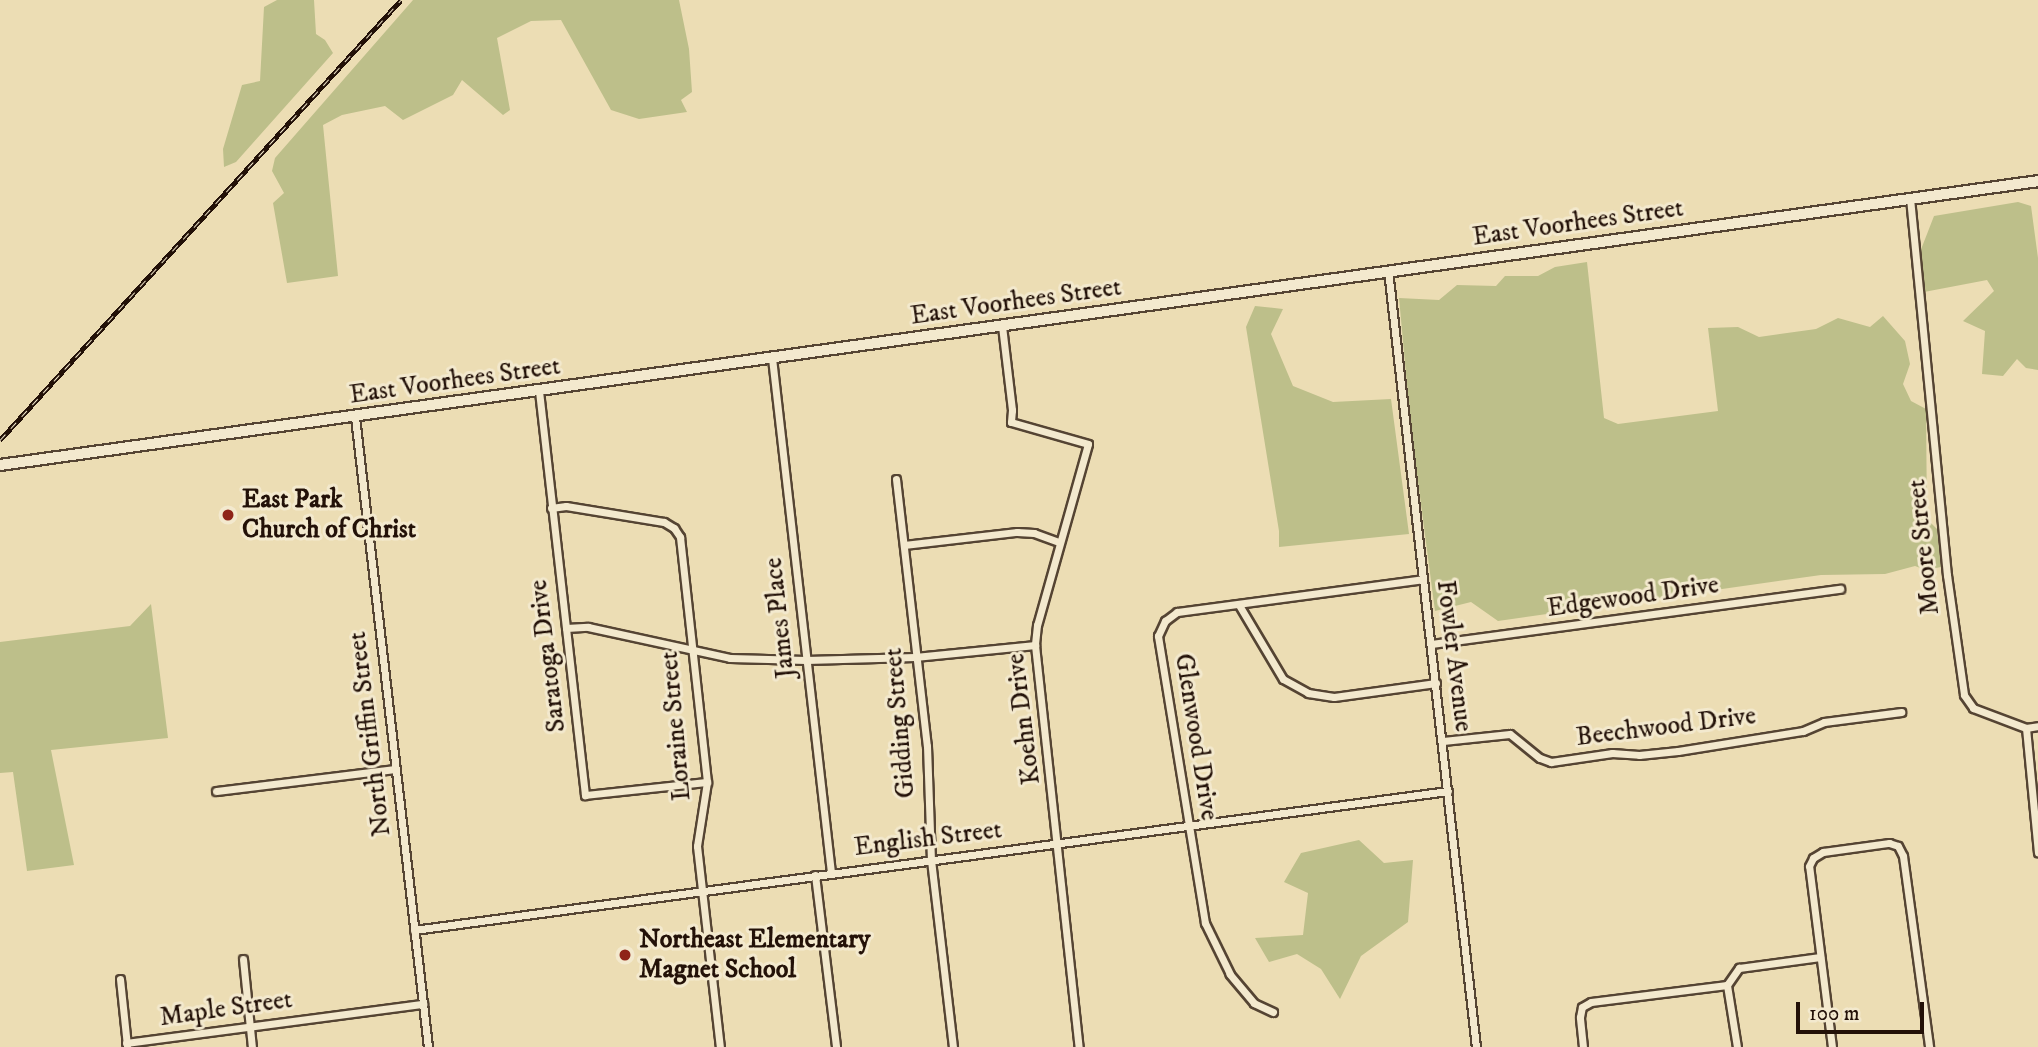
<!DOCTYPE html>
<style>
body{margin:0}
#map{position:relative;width:2038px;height:1047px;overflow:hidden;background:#ecddb4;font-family:"IM FELL DW Pica",serif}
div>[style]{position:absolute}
.green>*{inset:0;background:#bdbf8a}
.roads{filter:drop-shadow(2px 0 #543) drop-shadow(-2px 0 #543) drop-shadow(0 2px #543) drop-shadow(0 -2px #543)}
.street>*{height:7px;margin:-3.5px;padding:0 3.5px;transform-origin:3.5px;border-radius:3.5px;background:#f3e9ce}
.secondary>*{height:10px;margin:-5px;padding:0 5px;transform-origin:5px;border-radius:5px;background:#f3e9ce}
.rail>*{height:5px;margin-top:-2.5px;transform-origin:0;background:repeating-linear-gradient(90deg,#f3e9ce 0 8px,#231108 0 16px);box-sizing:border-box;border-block:2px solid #231108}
.dots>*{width:19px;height:19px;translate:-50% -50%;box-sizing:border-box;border:4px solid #f3e9ce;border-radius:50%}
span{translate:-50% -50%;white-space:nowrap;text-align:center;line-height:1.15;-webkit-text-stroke:6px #f3e9ce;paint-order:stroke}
.street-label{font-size:26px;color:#231108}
.poi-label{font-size:26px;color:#231108;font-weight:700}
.left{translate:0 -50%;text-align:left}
.scale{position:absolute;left:1796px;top:1002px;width:128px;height:32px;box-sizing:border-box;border:4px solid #231108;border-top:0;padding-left:9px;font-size:21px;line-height:24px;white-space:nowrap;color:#231108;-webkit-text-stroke:5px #f3e9ce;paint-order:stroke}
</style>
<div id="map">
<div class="green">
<div style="clip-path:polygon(277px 0,314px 0,316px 34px,325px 40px,333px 53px,236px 162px,224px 167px,223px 149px,242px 85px,260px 81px,264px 7px)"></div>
<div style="clip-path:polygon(413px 0,679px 0,689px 49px,692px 92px,681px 100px,687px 112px,639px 119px,611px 110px,561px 20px,531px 21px,497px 38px,510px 110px,503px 115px,462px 80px,453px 95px,403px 120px,385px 106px,342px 115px,323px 125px,338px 276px,287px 283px,273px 203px,284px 193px,272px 171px,275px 158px)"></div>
<div style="clip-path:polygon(2018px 202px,2031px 206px,2038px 258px,2038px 370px,2026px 368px,2017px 359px,2003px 376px,1982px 374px,1985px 331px,1963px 321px,1994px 291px,1987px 280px,1924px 292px,1920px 252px,1934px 216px)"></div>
<div style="clip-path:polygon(1587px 262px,1604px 418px,1618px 424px,1718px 411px,1708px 328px,1738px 327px,1759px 337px,1816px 329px,1838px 318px,1870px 327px,1883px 316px,1905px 341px,1910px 364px,1903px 384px,1911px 401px,1926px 409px,1927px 519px,1937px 529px,1941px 567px,1926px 570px,1915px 566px,1885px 574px,1821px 575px,1498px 621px,1471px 602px,1435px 611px,1411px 428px,1399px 298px,1439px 300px,1457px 285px,1496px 286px,1505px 276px,1538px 276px,1555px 267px)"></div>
<div style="clip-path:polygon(1255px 306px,1283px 309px,1271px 334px,1293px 386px,1333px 402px,1391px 399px,1409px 534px,1279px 547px,1279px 531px,1246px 327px)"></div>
<div style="clip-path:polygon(151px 604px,168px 738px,51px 750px,74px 865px,27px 871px,13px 772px,0 773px,0 642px,130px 626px)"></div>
<div style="clip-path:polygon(1359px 840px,1384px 863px,1413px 860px,1408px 922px,1361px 956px,1340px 999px,1321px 969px,1297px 954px,1269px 962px,1255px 938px,1303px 935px,1308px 893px,1284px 882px,1301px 853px)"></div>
</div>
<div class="roads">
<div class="street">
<div style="left:1910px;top:198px;width:379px;rotate:84.4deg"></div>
<div style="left:1947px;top:575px;width:121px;rotate:81.9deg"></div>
<div style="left:1964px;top:695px;width:16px;rotate:55deg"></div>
<div style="left:1973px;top:708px;width:57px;rotate:20.7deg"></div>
<div style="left:2026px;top:728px;width:125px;rotate:84.5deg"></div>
<div style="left:1388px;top:270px;width:782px;rotate:83.54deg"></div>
<div style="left:1002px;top:326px;width:85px;rotate:83.2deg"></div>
<div style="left:1012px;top:410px;width:12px;rotate:95deg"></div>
<div style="left:1011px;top:422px;width:80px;rotate:15.9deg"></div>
<div style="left:1088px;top:444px;width:188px;rotate:105.7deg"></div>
<div style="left:1037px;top:625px;width:20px;rotate:96deg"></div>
<div style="left:1035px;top:645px;width:404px;rotate:83.8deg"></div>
<div style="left:772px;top:358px;width:518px;rotate:83.46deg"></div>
<div style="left:539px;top:391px;width:407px;rotate:83.5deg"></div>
<div style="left:585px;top:795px;width:123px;rotate:-6.1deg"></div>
<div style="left:355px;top:417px;width:634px;rotate:83.39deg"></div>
<div style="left:896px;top:479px;width:269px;rotate:83.4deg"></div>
<div style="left:927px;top:746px;width:114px;rotate:88deg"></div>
<div style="left:931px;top:860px;width:188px;rotate:83.3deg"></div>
<div style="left:551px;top:508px;width:15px;rotate:-8deg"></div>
<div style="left:566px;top:506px;width:99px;rotate:9.3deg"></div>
<div style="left:664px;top:522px;width:12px;rotate:31deg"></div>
<div style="left:674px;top:528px;width:11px;rotate:56deg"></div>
<div style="left:680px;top:537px;width:246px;rotate:83.7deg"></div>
<div style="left:707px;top:782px;width:65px;rotate:98.9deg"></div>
<div style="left:697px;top:846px;width:202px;rotate:83.5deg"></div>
<div style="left:904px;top:545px;width:114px;rotate:-6.6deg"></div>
<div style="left:1017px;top:532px;width:17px;rotate:3deg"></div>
<div style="left:1034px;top:533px;width:27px;rotate:20deg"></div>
<div style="left:1239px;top:605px;width:86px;rotate:59.3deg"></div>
<div style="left:1283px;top:679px;width:29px;rotate:29deg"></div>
<div style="left:1308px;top:693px;width:26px;rotate:9deg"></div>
<div style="left:1334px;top:697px;width:103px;rotate:-7.8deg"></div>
<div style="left:566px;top:628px;width:22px;rotate:-3deg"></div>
<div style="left:588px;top:627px;width:145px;rotate:12.3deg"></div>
<div style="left:730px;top:658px;width:76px;rotate:1.5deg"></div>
<div style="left:806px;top:660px;width:109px;rotate:-1.6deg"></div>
<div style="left:915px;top:657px;width:121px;rotate:-5.7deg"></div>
<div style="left:1431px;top:644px;width:413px;rotate:-7.7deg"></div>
<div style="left:2026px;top:728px;width:12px;rotate:-9deg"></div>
<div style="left:1443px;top:741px;width:67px;rotate:-6deg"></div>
<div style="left:1510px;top:734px;width:38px;rotate:39deg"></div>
<div style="left:1540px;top:758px;width:12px;rotate:20deg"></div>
<div style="left:1551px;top:762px;width:62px;rotate:-8.4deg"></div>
<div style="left:1612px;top:753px;width:27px;rotate:4deg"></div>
<div style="left:1639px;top:755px;width:39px;rotate:-6deg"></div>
<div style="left:1678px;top:751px;width:127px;rotate:-9.1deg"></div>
<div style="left:1803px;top:731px;width:23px;rotate:-23deg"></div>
<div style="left:1824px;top:722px;width:78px;rotate:-7.4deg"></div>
<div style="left:216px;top:791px;width:181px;rotate:-7deg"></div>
<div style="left:815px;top:875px;width:173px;rotate:83deg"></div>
<div style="left:414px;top:930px;width:1043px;rotate:-7.66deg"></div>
<div style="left:243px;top:959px;width:88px;rotate:84.2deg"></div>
<div style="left:120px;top:979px;width:67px;rotate:84deg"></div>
<div style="left:1273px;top:1012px;width:21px;rotate:-155deg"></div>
<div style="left:1254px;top:1003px;width:38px;rotate:-130deg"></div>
<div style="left:1230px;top:974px;width:57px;rotate:-116.1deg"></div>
<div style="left:1205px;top:923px;width:291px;rotate:-99.3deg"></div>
<div style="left:1158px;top:636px;width:17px;rotate:-65deg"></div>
<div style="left:1165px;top:621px;width:15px;rotate:-37deg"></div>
<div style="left:1177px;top:612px;width:248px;rotate:-7.6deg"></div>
<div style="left:126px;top:1043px;width:300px;rotate:-7.5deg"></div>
<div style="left:1583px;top:1047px;width:30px;rotate:-96deg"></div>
<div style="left:1580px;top:1017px;width:10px;rotate:-79deg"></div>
<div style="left:1582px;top:1007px;width:10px;rotate:-29deg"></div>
<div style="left:1591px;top:1002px;width:137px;rotate:-7.1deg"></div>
<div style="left:1737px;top:1047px;width:63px;rotate:-99.2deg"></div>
<div style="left:1727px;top:985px;width:21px;rotate:-55deg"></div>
<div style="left:1739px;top:968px;width:82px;rotate:-7.7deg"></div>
<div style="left:1832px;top:1047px;width:182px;rotate:-97.2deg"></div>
<div style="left:1809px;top:866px;width:9px;rotate:-63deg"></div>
<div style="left:1813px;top:858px;width:12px;rotate:-31deg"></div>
<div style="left:1823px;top:852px;width:67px;rotate:-7.8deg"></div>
<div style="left:1889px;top:843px;width:9px;rotate:18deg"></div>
<div style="left:1898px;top:846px;width:11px;rotate:63deg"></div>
<div style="left:1903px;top:856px;width:193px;rotate:82.2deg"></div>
</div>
<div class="secondary">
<div style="left:0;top:465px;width:2058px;rotate:-7.93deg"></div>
</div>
</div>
<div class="rail">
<div style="left:0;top:440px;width:595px;rotate:-47.66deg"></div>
</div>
<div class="dots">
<div style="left:228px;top:515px;background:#8f2418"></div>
<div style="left:625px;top:955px;background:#8f2418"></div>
</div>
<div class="street-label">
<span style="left:1578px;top:223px;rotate:-8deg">East Voorhees Street</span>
<span style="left:1016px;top:302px;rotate:-8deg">East Voorhees Street</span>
<span style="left:455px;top:381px;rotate:-8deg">East Voorhees Street</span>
<span style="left:1924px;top:547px;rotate:-96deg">Moore Street</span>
<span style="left:1633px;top:597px;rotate:-8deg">Edgewood Drive</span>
<span style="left:780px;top:618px;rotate:-96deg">James Place</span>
<span style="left:548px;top:656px;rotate:-97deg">Saratoga Drive</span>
<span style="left:1454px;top:656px;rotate:83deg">Fowler Avenue</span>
<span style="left:1024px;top:719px;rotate:-97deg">Koehn Drive</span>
<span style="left:900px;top:723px;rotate:-95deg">Gidding Street</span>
<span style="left:676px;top:726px;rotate:-95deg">Loraine Street</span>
<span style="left:1666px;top:727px;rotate:-7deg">Beechwood Drive</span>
<span style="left:370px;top:734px;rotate:-97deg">North Griffin Street</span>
<span style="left:1196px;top:737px;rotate:81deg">Glenwood Drive</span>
<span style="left:928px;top:839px;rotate:-7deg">English Street</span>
<span style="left:226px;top:1009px;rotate:-8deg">Maple Street</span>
</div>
<div class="poi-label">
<span class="left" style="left:242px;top:515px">East Park<br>Church of Christ</span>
<span class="left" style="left:639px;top:955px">Northeast Elementary<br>Magnet School</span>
</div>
<div class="scale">100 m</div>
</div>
